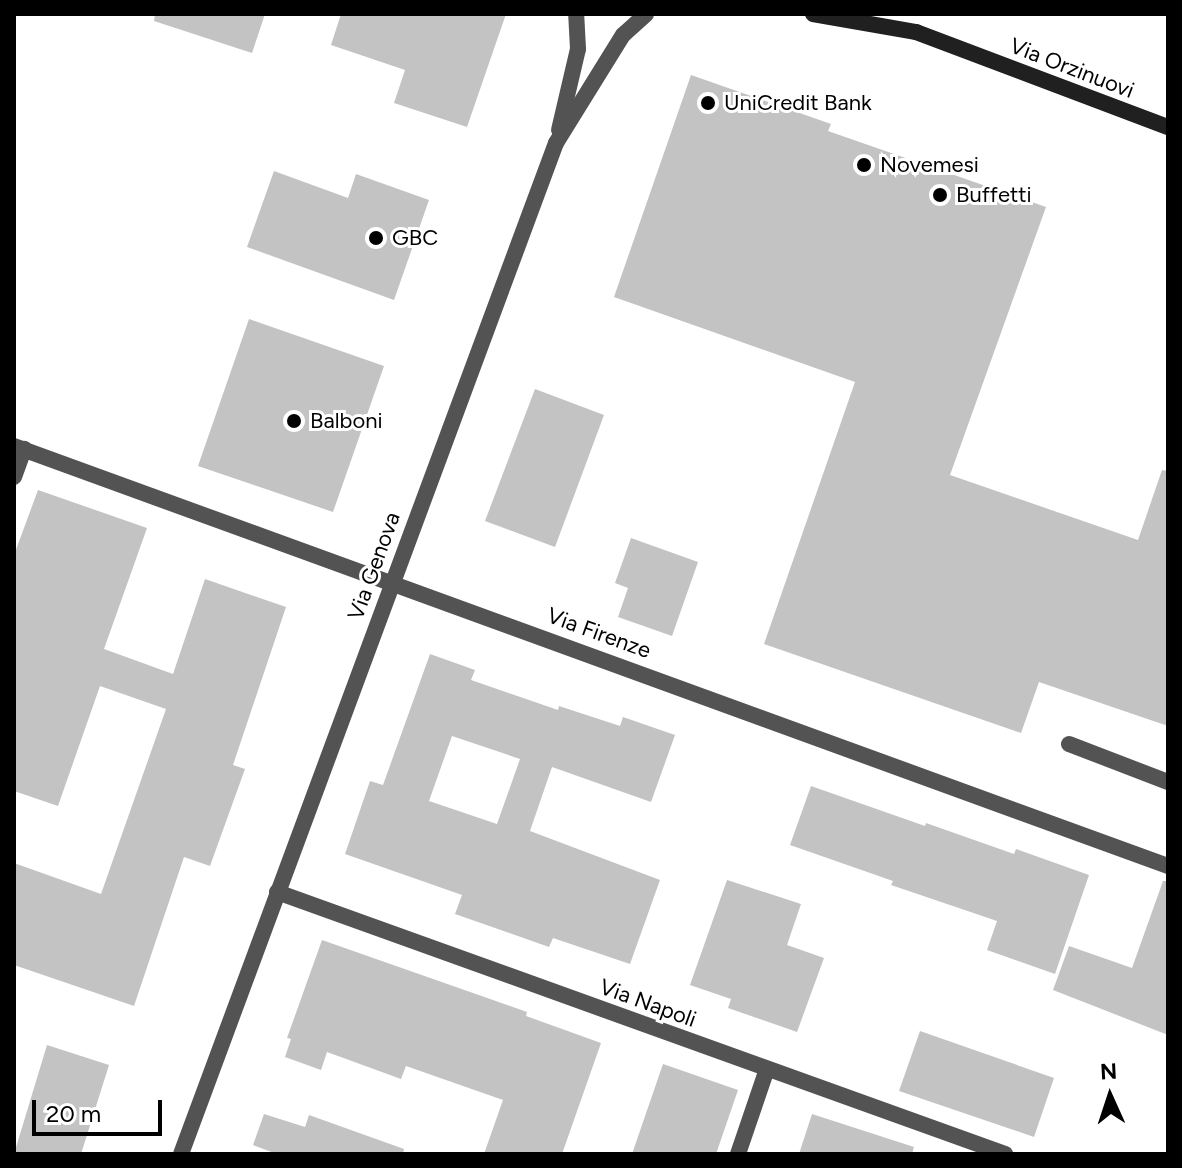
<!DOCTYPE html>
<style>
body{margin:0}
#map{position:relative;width:1182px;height:1168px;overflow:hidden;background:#fff;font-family:Figtree,sans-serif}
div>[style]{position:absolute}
.building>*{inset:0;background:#c3c3c3}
.lane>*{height:16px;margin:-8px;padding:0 8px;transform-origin:8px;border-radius:8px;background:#535353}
.street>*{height:16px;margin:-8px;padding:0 8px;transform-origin:8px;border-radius:8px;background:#535353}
.secondary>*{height:16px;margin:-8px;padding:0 8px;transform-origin:8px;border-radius:8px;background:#202020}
.dots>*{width:22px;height:22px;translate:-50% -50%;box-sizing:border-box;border:4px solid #fff;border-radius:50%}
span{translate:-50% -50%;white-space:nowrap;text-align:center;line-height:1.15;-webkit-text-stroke:6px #fff;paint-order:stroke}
.street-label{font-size:22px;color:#000}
.poi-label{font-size:22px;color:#000}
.left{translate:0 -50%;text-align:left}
.frame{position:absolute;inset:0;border:16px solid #000;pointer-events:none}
.north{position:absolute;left:1070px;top:1056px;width:80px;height:80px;-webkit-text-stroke:6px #fff;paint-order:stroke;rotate:357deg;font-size:22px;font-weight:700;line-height:32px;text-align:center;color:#000}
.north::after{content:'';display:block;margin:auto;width:28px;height:36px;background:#000;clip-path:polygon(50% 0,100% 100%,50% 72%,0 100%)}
.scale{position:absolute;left:32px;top:1100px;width:130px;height:36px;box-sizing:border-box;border:4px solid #000;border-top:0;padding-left:10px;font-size:24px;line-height:28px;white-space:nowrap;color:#000;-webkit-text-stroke:6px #fff;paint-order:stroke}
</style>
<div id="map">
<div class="building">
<div style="clip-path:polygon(155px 14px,265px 14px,252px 53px,154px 21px)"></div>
<div style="clip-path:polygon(341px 14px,506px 14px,467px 127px,394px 103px,405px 70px,331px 45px)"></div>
<div style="clip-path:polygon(691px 75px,831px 124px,828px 131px,1046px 207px,950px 475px,1138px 540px,1162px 470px,1168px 471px,1168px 726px,1039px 682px,1021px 733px,764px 644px,855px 382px,614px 297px)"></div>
<div style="clip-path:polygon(274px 171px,348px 198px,356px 174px,429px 200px,394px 300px,247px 247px)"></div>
<div style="clip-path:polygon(249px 319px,384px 366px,333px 512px,198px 466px)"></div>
<div style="clip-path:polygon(535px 389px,604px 415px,555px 547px,485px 521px)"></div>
<div style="clip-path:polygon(38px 490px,147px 528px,104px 649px,173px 674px,205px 579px,286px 607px,233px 765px,245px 769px,210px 866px,184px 857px,134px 1006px,14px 965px,14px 863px,101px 894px,166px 709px,100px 686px,58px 806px,14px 791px,14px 555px)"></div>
<div style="clip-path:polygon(631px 538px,698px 562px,672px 636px,618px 617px,628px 588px,615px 583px)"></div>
<div style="clip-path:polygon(evenodd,430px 654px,475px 670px,471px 680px,558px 710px,559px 706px,620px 726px,623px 717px,675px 735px,651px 802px,552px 767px,530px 831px,660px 880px,630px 964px,553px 938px,549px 947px,455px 914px,462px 895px,345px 854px,370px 781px,383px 785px,430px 654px,452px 736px,520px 759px,497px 824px,429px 801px,452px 736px)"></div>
<div style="clip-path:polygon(811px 786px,925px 826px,926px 823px,1014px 854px,1016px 849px,1089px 875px,1055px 974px,987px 950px,997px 921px,891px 885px,893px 881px,790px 845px)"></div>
<div style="clip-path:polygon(727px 880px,801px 904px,787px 945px,824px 958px,797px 1032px,728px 1008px,731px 999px,690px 985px)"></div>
<div style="clip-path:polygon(1163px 881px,1168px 881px,1168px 1035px,1053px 990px,1069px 946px,1132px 968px)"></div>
<div style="clip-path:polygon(322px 940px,527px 1012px,526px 1016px,601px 1043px,562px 1154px,484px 1154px,503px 1100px,406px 1066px,401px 1079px,327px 1052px,321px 1070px,285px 1057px,291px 1039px,287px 1038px)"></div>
<div style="clip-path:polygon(920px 1031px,1054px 1078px,1034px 1137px,899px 1091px)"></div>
<div style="clip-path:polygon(47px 1045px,109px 1065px,81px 1154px,14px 1154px)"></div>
<div style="clip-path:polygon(663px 1064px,738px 1090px,716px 1154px,632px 1154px)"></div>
<div style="clip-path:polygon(264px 1114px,305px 1127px,309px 1115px,404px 1149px,403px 1154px,277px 1154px,253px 1145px)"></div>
<div style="clip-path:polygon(812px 1114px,914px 1147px,912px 1154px,799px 1154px)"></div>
</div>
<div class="lane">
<div style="left:1069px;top:744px;width:106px;rotate:21deg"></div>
</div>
<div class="street">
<div style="left:559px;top:130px;width:83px;rotate:-76.8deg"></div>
<div style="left:578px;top:49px;width:35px;rotate:-93deg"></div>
<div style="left:14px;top:446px;width:1228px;rotate:20deg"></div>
<div style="left:14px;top:477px;width:30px;rotate:-70deg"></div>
<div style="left:277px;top:892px;width:774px;rotate:19.79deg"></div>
<div style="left:181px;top:1154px;width:1078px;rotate:-69.65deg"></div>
<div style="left:556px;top:143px;width:127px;rotate:-58.2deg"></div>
<div style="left:623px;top:35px;width:31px;rotate:-42deg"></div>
<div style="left:738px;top:1154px;width:90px;rotate:-71.2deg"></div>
</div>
<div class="secondary">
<div style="left:813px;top:14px;width:105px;rotate:9.9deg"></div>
<div style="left:916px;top:32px;width:269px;rotate:20.7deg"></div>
</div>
<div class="dots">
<div style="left:708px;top:103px;background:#000"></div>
<div style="left:864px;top:165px;background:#000"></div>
<div style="left:940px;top:195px;background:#000"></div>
<div style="left:376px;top:238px;background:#000"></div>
<div style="left:294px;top:421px;background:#000"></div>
</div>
<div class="street-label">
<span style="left:1072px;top:68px;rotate:21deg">Via Orzinuovi</span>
<span style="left:374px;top:566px;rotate:-70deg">Via Genova</span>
<span style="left:599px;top:633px;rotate:20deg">Via Firenze</span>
<span style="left:648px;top:1003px;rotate:20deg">Via Napoli</span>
</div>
<div class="poi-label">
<span class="left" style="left:724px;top:103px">UniCredit Bank</span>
<span class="left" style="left:880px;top:165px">Novemesi</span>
<span class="left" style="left:956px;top:195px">Buffetti</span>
<span class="left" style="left:392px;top:238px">GBC</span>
<span class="left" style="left:310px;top:421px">Balboni</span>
</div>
<div class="frame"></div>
<div class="north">N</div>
<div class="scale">20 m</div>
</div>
